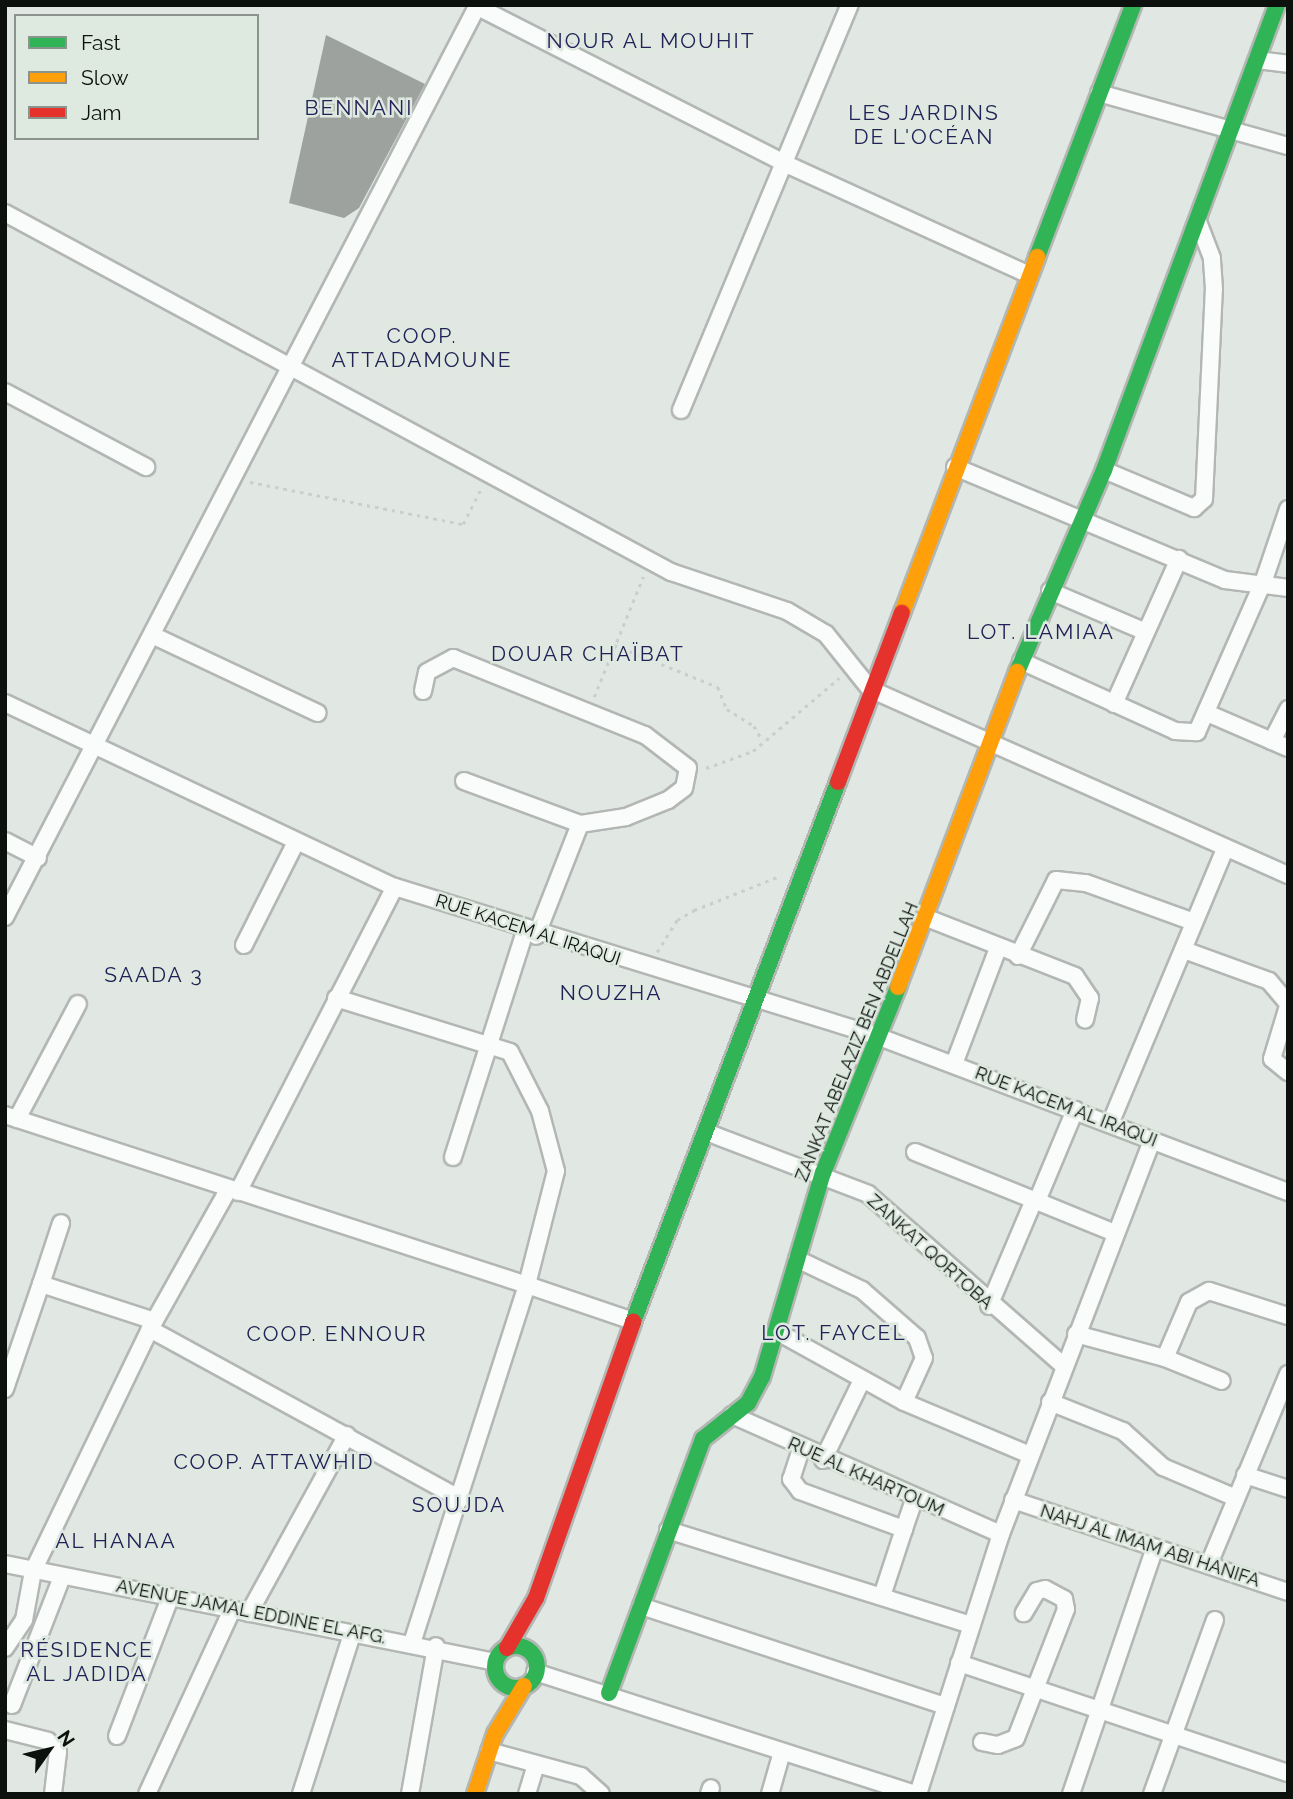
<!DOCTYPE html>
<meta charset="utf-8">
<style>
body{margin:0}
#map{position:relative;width:1293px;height:1799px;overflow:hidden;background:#e1e7e2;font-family:Raleway,sans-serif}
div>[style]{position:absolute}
.building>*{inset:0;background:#9da29e}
.path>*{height:2.5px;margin-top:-1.25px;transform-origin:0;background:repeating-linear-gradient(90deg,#cccecd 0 3.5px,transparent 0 8.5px)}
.roads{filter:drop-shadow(2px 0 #b3b7b4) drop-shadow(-2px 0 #b3b7b4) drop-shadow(0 2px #b3b7b4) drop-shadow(0 -2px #b3b7b4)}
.street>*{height:16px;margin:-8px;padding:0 8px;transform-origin:8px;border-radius:8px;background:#fafbfb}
.fast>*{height:16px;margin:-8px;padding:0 8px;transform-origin:8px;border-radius:8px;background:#30b455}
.fast>.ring{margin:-8px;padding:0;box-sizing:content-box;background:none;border:16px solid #30b455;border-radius:50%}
.slow>*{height:16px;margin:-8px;padding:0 8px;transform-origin:8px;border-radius:8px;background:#ff9f0a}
.jam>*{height:16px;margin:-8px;padding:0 8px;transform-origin:8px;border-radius:8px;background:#e5322d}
span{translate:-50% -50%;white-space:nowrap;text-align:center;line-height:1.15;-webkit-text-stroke:5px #deeae0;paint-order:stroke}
.street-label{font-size:18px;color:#0d110e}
.quarter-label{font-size:21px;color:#252059;letter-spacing:2px}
.frame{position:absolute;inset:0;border:7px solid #0d110e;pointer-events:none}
.legend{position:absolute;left:14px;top:14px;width:245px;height:126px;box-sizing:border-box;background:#deeae0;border:2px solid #8a938c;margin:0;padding:9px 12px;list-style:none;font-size:21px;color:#0d110e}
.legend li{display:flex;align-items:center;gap:14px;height:35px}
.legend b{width:35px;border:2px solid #8a938c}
.north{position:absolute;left:14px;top:1715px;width:70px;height:70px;-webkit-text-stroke:5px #deeae0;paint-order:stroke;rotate:56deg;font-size:19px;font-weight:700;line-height:28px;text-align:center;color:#0d110e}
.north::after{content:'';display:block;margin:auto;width:24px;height:32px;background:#0d110e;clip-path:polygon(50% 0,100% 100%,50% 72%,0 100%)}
</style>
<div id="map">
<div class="building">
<div style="clip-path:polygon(326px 35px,425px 84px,359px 208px,344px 218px,289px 203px)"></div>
</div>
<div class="path">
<div style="left:250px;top:482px;width:217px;rotate:11.2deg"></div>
<div style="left:463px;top:524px;width:39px;rotate:-63deg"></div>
<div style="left:614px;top:645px;width:112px;rotate:22deg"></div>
<div style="left:718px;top:687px;width:24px;rotate:68deg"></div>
<div style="left:727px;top:709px;width:32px;rotate:32deg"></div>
<div style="left:754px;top:726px;width:17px;rotate:59deg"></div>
<div style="left:594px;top:697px;width:130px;rotate:-67.8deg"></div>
<div style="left:706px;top:768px;width:50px;rotate:-19.9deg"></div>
<div style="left:753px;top:751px;width:113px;rotate:-40.3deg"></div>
<div style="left:657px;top:952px;width:38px;rotate:-58deg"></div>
<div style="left:677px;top:920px;width:20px;rotate:-30deg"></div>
<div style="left:694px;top:910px;width:92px;rotate:-21.6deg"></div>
</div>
<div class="roads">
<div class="street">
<div style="left:478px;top:7px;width:346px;rotate:27deg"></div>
<div style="left:786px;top:164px;width:268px;rotate:24.5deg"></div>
<div style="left:1257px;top:60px;width:31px;rotate:7deg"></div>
<div style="left:1099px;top:93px;width:196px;rotate:15.7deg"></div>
<div style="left:5px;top:213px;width:757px;rotate:28.33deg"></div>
<div style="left:671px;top:572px;width:122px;rotate:18.6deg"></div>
<div style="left:787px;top:611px;width:45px;rotate:30.5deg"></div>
<div style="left:826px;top:634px;width:70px;rotate:51.3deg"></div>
<div style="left:870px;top:689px;width:458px;rotate:24deg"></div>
<div style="left:5px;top:392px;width:160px;rotate:28deg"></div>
<div style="left:681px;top:410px;width:439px;rotate:-67.4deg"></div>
<div style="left:955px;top:467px;width:293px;rotate:22.7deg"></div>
<div style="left:1225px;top:580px;width:64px;rotate:7.2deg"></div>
<div style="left:1104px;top:470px;width:98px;rotate:22.9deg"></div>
<div style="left:1194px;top:508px;width:13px;rotate:-42deg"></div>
<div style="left:1204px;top:499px;width:210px;rotate:-87.3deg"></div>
<div style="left:1214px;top:289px;width:31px;rotate:-94deg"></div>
<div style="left:1212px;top:258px;width:39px;rotate:-111deg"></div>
<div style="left:1050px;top:591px;width:104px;rotate:23.1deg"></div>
<div style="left:152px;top:635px;width:183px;rotate:25.2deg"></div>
<div style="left:1021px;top:661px;width:169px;rotate:24.4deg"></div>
<div style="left:1175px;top:731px;width:22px;rotate:3deg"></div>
<div style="left:1197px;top:732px;width:166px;rotate:-66.2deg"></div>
<div style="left:1264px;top:580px;width:75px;rotate:-71.3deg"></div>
<div style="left:423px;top:691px;width:19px;rotate:-78deg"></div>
<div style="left:427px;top:672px;width:30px;rotate:-28deg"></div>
<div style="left:453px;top:658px;width:207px;rotate:21.9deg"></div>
<div style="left:645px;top:735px;width:54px;rotate:37.5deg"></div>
<div style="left:688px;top:768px;width:20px;rotate:101deg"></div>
<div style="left:684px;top:788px;width:20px;rotate:143deg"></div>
<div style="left:668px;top:800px;width:45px;rotate:158deg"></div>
<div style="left:626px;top:817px;width:47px;rotate:171.3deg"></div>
<div style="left:580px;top:824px;width:120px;rotate:111.4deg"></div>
<div style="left:5px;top:703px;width:431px;rotate:25.3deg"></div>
<div style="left:395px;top:887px;width:505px;rotate:17.18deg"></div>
<div style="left:877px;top:1036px;width:440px;rotate:20.8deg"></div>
<div style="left:1114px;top:704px;width:159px;rotate:-65.9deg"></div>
<div style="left:1207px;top:713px;width:88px;rotate:23.4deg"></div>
<div style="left:1272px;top:741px;width:36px;rotate:-63deg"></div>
<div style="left:464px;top:781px;width:124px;rotate:20.3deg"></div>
<div style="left:5px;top:841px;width:37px;rotate:27deg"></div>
<div style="left:5px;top:917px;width:1027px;rotate:-62.59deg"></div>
<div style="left:927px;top:918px;width:159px;rotate:21.4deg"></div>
<div style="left:1075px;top:976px;width:27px;rotate:56deg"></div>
<div style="left:1090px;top:998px;width:22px;rotate:103deg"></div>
<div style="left:244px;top:945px;width:115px;rotate:-63.2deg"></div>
<div style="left:1184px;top:950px;width:90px;rotate:20deg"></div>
<div style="left:1269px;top:981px;width:30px;rotate:50deg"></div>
<div style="left:1018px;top:956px;width:85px;rotate:-63.4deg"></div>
<div style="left:1056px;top:880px;width:30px;rotate:6deg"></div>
<div style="left:1086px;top:883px;width:115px;rotate:19.9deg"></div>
<div style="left:336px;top:998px;width:182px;rotate:17.2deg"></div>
<div style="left:510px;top:1052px;width:66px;rotate:63deg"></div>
<div style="left:540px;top:1111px;width:62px;rotate:75.1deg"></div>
<div style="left:556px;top:1171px;width:118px;rotate:104.3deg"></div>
<div style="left:527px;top:1285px;width:112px;rotate:18.8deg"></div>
<div style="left:1288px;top:1006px;width:55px;rotate:106.8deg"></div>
<div style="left:1272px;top:1059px;width:21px;rotate:39deg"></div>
<div style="left:954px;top:1064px;width:124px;rotate:-69.2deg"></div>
<div style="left:5px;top:1115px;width:549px;rotate:18.04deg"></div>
<div style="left:527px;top:1285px;width:374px;rotate:107.8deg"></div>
<div style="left:17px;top:1119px;width:130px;rotate:-62.1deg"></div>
<div style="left:1110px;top:1124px;width:298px;rotate:-67.3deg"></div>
<div style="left:706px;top:1132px;width:173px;rotate:20.9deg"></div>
<div style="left:868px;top:1194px;width:261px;rotate:41.3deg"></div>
<div style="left:915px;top:1152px;width:128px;rotate:22deg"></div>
<div style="left:1034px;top:1200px;width:115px;rotate:113deg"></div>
<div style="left:453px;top:1157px;width:237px;rotate:-72.3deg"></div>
<div style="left:238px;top:1192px;width:343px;rotate:-62.8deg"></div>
<div style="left:1034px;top:1200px;width:87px;rotate:22.2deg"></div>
<div style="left:1037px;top:1201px;width:99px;rotate:-67.3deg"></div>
<div style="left:797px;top:1259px;width:72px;rotate:25.5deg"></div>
<div style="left:862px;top:1290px;width:73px;rotate:41.1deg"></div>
<div style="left:917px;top:1338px;width:21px;rotate:71deg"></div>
<div style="left:924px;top:1358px;width:48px;rotate:114.4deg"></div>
<div style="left:41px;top:1284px;width:64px;rotate:-71.8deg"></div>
<div style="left:150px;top:1329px;width:354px;rotate:28.7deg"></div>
<div style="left:776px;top:1331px;width:146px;rotate:29deg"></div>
<div style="left:904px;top:1402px;width:137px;rotate:22.8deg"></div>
<div style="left:1076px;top:1334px;width:92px;rotate:15.1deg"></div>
<div style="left:1165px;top:1358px;width:61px;rotate:-66.8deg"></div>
<div style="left:1189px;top:1302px;width:23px;rotate:-29deg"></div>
<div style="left:1209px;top:1291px;width:83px;rotate:17.6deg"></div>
<div style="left:1165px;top:1358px;width:61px;rotate:22deg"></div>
<div style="left:5px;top:1389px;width:111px;rotate:-71.1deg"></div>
<div style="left:41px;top:1284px;width:119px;rotate:18.1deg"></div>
<div style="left:1050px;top:1402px;width:79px;rotate:21.7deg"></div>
<div style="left:1123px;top:1431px;width:54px;rotate:42deg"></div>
<div style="left:1163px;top:1467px;width:79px;rotate:23deg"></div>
<div style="left:732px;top:1415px;width:294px;rotate:23.9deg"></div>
<div style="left:801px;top:1449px;width:32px;rotate:108deg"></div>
<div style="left:791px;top:1479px;width:15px;rotate:53deg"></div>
<div style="left:800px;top:1491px;width:111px;rotate:20.1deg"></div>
<div style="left:904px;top:1529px;width:31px;rotate:-71deg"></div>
<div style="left:823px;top:1460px;width:89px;rotate:-64deg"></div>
<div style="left:1245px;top:1475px;width:45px;rotate:18deg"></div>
<div style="left:1013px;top:1500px;width:290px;rotate:18.5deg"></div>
<div style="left:668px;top:1530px;width:318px;rotate:17.4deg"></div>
<div style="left:5px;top:1564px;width:500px;rotate:11.3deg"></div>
<div style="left:1209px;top:1564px;width:206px;rotate:-67.4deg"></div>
<div style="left:882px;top:1596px;width:71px;rotate:-71.8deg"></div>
<div style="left:641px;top:1606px;width:321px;rotate:18.2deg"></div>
<div style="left:249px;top:1613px;width:203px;rotate:-61.2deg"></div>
<div style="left:5px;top:1648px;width:34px;rotate:-56deg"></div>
<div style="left:24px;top:1620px;width:50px;rotate:-79.6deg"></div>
<div style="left:33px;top:1571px;width:269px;rotate:-64.2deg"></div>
<div style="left:150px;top:1329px;width:159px;rotate:-60.7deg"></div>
<div style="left:959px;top:1663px;width:347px;rotate:18.5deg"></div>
<div style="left:535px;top:1672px;width:399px;rotate:17.8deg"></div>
<div style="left:12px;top:1705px;width:137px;rotate:-68.7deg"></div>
<div style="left:5px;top:1730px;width:44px;rotate:14.3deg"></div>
<div style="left:48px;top:1741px;width:15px;rotate:48deg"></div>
<div style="left:58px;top:1752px;width:42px;rotate:96.8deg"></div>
<div style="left:117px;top:1736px;width:148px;rotate:-69deg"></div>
<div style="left:982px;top:1742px;width:16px;rotate:11deg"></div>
<div style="left:998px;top:1745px;width:19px;rotate:-21deg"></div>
<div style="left:1016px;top:1738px;width:138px;rotate:-68.8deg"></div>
<div style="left:1066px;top:1609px;width:10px;rotate:-101deg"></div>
<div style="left:1064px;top:1599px;width:21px;rotate:-152deg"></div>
<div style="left:1045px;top:1589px;width:8px;rotate:166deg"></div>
<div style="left:1037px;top:1591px;width:26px;rotate:121deg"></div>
<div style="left:489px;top:1751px;width:95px;rotate:15.2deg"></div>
<div style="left:581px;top:1776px;width:27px;rotate:42deg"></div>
<div style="left:147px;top:1794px;width:203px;rotate:-65.2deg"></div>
<div style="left:301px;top:1794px;width:168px;rotate:-72.3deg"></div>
<div style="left:410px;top:1794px;width:150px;rotate:-80deg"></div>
<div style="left:527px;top:1794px;width:30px;rotate:-73deg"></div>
<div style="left:709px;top:1794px;width:6px;rotate:-72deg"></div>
<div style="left:770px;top:1794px;width:44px;rotate:-74.1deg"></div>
<div style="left:918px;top:1794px;width:273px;rotate:-72.3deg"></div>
<div style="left:1001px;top:1534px;width:421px;rotate:-69deg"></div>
<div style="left:1071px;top:1794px;width:258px;rotate:-71.2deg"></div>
<div style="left:1152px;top:1794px;width:185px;rotate:-70.1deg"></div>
</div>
<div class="fast">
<div style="left:1037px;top:257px;width:270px;rotate:-69.1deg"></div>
<div style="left:1017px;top:672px;width:220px;rotate:-66.7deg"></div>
<div style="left:1104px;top:470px;width:496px;rotate:-69.6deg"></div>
<div style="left:633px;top:1322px;width:578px;rotate:-69.21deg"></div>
<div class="ring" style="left:495px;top:1646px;width:26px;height:26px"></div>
<div style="left:609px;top:1693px;width:271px;rotate:-69.7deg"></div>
<div style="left:703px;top:1439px;width:58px;rotate:-38.7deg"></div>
<div style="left:748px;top:1403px;width:30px;rotate:-62deg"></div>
<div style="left:762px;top:1377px;width:213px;rotate:-73.4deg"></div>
<div style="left:823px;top:1173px;width:201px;rotate:-68deg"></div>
</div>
<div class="slow">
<div style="left:902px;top:613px;width:381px;rotate:-69.2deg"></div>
<div style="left:898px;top:987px;width:337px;rotate:-69.3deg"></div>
<div style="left:475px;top:1794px;width:63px;rotate:-71.6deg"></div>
<div style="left:495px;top:1734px;width:56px;rotate:-58.9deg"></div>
</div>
<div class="jam">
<div style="left:838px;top:782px;width:181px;rotate:-69.3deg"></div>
<div style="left:507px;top:1648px;width:58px;rotate:-59.9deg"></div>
<div style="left:536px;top:1598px;width:293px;rotate:-70.6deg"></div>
</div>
</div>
<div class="street-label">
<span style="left:528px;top:930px;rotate:18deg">RUE KACEM AL IRAQUI</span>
<span style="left:857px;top:1042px;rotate:-68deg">ZANKAT ABELAZIZ BEN ABDELLAH</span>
<span style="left:1066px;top:1107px;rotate:21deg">RUE KACEM AL IRAQUI</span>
<span style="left:930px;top:1252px;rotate:42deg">ZANKAT QORTOBA</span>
<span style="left:866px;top:1477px;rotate:24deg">RUE AL KHARTOUM</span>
<span style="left:1150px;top:1546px;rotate:18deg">NAHJ AL IMAM ABI HANIFA</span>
<span style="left:251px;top:1612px;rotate:11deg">AVENUE JAMAL EDDINE EL AFG.</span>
</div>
<div class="quarter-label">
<span style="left:651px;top:41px">NOUR AL MOUHIT</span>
<span style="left:359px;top:108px">BENNANI</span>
<span style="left:924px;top:125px">LES JARDINS<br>DE L'OCÉAN</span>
<span style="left:422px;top:348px">COOP.<br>ATTADAMOUNE</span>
<span style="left:1041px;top:632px">LOT. LAMIAA</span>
<span style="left:588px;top:654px">DOUAR CHAÏBAT</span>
<span style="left:154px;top:975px">SAADA 3</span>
<span style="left:611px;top:993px">NOUZHA</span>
<span style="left:834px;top:1333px">LOT. FAYCEL</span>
<span style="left:337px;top:1334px">COOP. ENNOUR</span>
<span style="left:274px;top:1462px">COOP. ATTAWHID</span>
<span style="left:459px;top:1505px">SOUJDA</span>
<span style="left:116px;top:1541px">AL HANAA</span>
<span style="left:87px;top:1662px">RÉSIDENCE<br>AL JADIDA</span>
</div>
<div class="frame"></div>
<ul class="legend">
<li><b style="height:9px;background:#30b455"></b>Fast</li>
<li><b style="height:9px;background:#ff9f0a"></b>Slow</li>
<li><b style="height:9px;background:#e5322d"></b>Jam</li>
</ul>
<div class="north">N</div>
</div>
